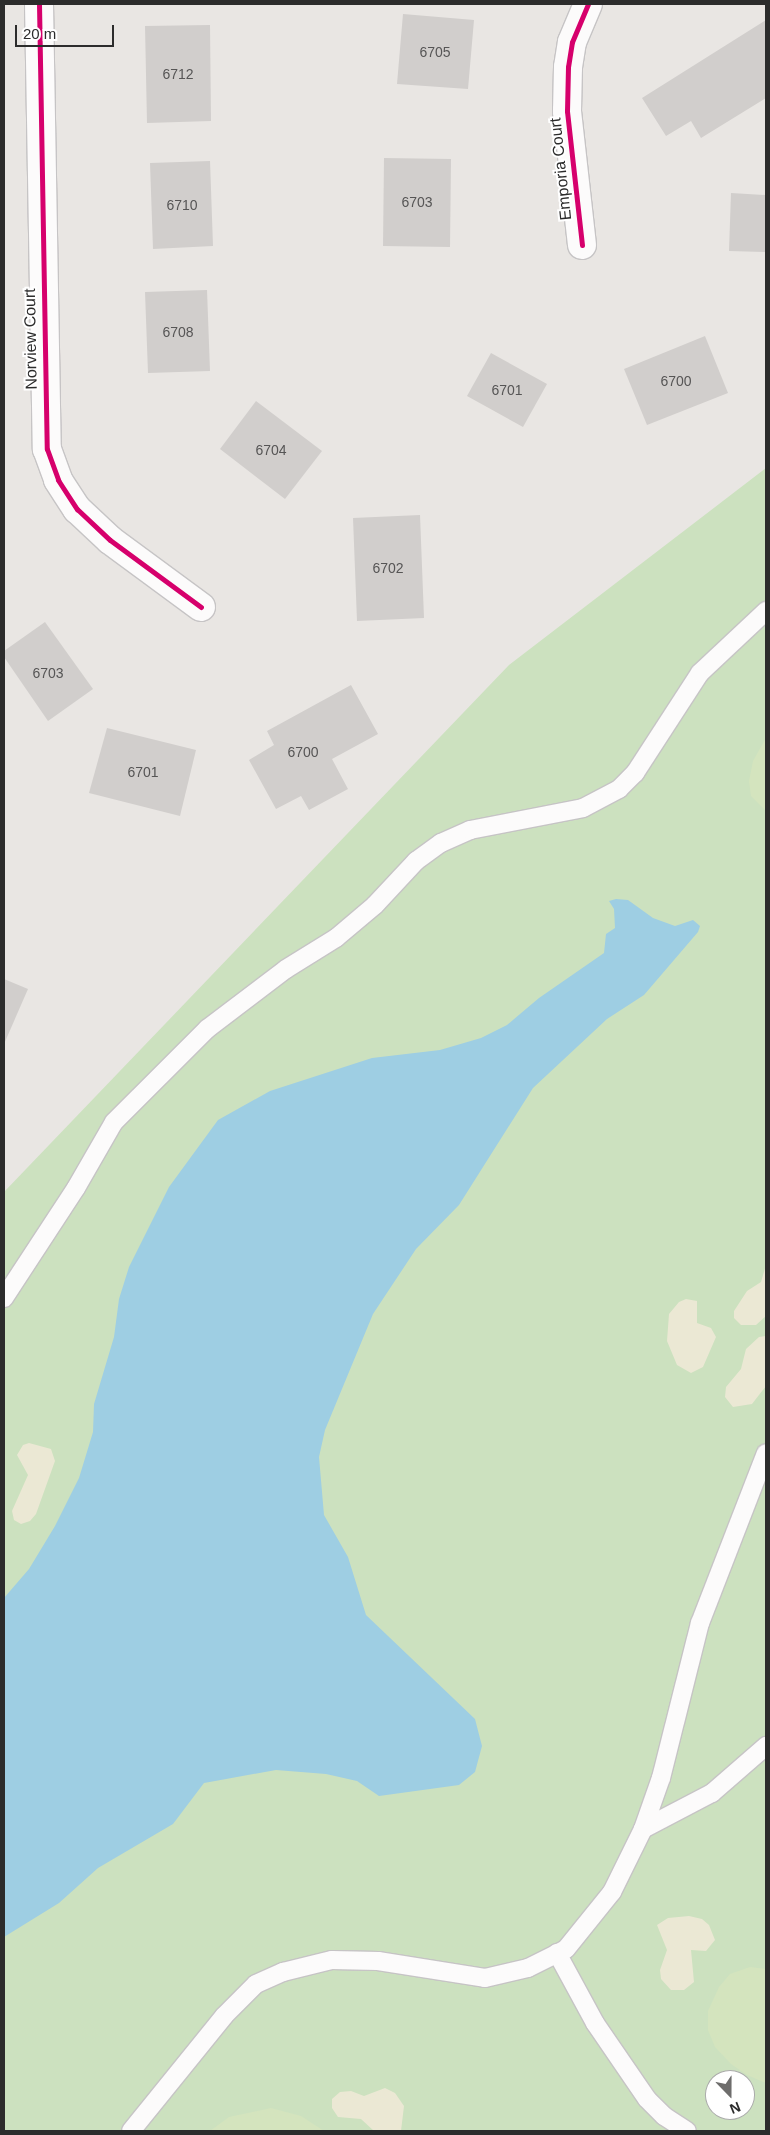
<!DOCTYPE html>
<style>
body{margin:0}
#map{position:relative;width:770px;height:2135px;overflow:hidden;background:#e9e6e3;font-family:Arial,sans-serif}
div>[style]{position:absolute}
.green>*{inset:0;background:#cce1bf}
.sand>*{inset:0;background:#ebe8d4}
.pitch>*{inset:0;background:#d4e4be}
.water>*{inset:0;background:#9ecee3}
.building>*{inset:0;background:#d1cecc}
.roads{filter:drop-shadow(1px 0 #c6c4c5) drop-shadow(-1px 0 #c6c4c5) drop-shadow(0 1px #c6c4c5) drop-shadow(0 -1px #c6c4c5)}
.lane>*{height:18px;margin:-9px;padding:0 9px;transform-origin:9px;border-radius:9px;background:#fcfbfb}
.street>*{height:28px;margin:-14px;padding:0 14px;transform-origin:14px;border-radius:14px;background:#fcfbfb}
.cycleway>*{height:5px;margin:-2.5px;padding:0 2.5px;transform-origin:2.5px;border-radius:2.5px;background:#d6006c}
span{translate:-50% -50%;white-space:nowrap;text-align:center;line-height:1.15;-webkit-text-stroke:4px #fff;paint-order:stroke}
.number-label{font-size:14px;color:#565555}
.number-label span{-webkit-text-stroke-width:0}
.street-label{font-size:16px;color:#2c2c2c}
.frame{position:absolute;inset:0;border:5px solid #2c2c2c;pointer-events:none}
.north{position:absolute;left:705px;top:2070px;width:50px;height:50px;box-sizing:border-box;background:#fff;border:1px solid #ababab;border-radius:50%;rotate:158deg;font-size:14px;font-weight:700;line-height:20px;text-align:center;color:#2c2c2c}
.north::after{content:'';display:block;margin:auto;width:18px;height:22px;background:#6e6d6c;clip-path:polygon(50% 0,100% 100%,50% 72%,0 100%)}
.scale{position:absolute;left:15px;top:25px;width:99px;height:22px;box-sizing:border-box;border:2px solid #2c2c2c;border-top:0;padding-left:6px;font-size:15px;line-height:18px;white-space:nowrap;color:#2c2c2c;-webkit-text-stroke:4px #fff;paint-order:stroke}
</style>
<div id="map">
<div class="green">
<div style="clip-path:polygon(evenodd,766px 468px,766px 2131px,4px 2131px,4px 1192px,509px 665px,766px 468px,715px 2080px,745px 2080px,745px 2110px,715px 2110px,715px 2080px)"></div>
</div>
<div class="sand">
<div style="clip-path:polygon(766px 1265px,766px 1316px,756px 1325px,741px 1325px,734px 1318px,734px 1311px,747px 1291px,761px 1282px)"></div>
<div style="clip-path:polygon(686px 1299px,697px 1301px,697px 1323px,711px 1328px,716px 1337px,703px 1367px,691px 1373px,677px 1365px,667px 1341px,669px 1314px,679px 1302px)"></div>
<div style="clip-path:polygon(766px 1336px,766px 1386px,752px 1404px,733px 1407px,725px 1397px,726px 1387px,741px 1369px,746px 1349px,759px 1337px)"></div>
<div style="clip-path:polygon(29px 1443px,51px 1449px,55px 1461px,36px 1514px,30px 1521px,21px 1524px,14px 1520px,12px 1511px,28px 1475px,17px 1455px,23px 1445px)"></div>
<div style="clip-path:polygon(689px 1916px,702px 1919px,709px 1925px,715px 1940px,706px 1951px,691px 1950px,694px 1982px,684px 1990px,671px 1990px,661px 1979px,660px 1970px,667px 1950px,657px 1925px,668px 1918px)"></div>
<div style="clip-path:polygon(385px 2088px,395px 2093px,404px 2106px,401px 2131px,374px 2131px,361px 2119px,338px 2117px,332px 2108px,332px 2099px,340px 2092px,351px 2091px,364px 2096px)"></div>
</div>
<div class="pitch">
<div style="clip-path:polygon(766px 738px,766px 811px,751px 796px,749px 781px,753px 761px)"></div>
<div style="clip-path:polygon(750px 1967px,766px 1969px,766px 2083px,747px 2075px,731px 2064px,715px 2047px,708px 2030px,708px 2011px,719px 1987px,730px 1974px)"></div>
<div style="clip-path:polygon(271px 2108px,301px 2116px,324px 2131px,210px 2131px,229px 2117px)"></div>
</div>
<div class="water">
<div style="clip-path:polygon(616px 899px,628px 900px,653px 918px,675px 926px,693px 920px,700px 926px,698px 932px,644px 995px,607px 1019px,533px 1088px,459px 1205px,416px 1249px,373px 1314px,325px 1430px,319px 1457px,324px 1515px,348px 1557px,366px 1615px,475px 1719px,482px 1746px,475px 1772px,459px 1785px,379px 1796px,357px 1781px,326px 1774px,276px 1770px,204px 1783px,173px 1824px,98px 1868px,59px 1903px,4px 1937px,4px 1598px,29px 1569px,55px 1526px,79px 1478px,93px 1432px,94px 1404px,114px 1337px,119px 1299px,129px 1267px,169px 1187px,218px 1120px,270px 1091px,372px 1058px,440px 1050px,481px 1038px,507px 1025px,539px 998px,604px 953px,606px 934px,615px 928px,614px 909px,609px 901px)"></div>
</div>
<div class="building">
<div style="clip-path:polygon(403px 14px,474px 20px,468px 89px,397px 84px)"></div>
<div style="clip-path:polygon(766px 20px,766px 98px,701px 138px,691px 121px,666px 136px,642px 98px)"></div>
<div style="clip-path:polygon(210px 25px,211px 121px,147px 123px,145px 26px)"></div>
<div style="clip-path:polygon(384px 158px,451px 159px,450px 247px,383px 246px)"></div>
<div style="clip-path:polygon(210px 161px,213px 246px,153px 249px,150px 163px)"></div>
<div style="clip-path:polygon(731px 193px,766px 195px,766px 252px,729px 251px)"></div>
<div style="clip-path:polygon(207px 290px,210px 371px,148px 373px,145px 292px)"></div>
<div style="clip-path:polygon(705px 336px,728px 393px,647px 425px,624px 369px)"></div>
<div style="clip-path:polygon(491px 353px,547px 384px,523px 427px,467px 396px)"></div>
<div style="clip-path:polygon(256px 401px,322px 451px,285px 499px,220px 449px)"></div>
<div style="clip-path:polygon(420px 515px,424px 618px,357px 621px,353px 518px)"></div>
<div style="clip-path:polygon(45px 622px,93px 689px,48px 721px,4px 657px,4px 651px)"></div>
<div style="clip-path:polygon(351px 685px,378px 734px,332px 759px,348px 789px,309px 810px,301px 796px,276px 809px,249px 760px,274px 745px,267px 731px)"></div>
<div style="clip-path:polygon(107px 728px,196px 750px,180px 816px,89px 793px)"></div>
<div style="clip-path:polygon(4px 979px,28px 989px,4px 1044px)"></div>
</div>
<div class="roads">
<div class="lane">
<div style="left:4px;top:1298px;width:131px;rotate:-56.8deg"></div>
<div style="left:76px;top:1188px;width:76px;rotate:-60.1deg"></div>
<div style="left:114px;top:1122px;width:132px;rotate:-45deg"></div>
<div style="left:207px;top:1029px;width:99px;rotate:-37.2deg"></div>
<div style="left:286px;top:969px;width:59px;rotate:-31.8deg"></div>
<div style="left:336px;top:938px;width:51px;rotate:-40.2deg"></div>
<div style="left:375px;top:905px;width:60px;rotate:-47deg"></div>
<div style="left:416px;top:861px;width:31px;rotate:-36deg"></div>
<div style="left:441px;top:843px;width:32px;rotate:-24deg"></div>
<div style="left:470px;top:830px;width:115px;rotate:-11deg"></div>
<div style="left:583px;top:808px;width:41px;rotate:-27.8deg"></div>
<div style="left:619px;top:789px;width:23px;rotate:-45deg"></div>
<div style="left:635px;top:773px;width:119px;rotate:-57deg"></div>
<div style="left:700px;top:673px;width:91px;rotate:-43.2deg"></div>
<div style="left:643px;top:1829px;width:78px;rotate:-27.6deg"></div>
<div style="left:712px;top:1793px;width:72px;rotate:-41deg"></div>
<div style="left:557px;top:1953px;width:80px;rotate:61.5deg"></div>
<div style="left:595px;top:2023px;width:92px;rotate:55.6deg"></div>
<div style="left:647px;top:2099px;width:24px;rotate:45deg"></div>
<div style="left:664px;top:2116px;width:27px;rotate:33deg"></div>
<div style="left:131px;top:2131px;width:148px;rotate:-51deg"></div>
<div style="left:224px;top:2016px;width:45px;rotate:-45deg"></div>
<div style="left:256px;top:1984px;width:30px;rotate:-24deg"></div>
<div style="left:283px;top:1972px;width:50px;rotate:-13.8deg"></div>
<div style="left:332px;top:1960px;width:46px;rotate:1.2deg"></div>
<div style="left:378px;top:1961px;width:108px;rotate:9deg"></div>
<div style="left:485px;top:1978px;width:44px;rotate:-13.1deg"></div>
<div style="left:528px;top:1968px;width:42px;rotate:-26.6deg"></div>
<div style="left:566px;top:1949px;width:73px;rotate:-51.1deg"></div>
<div style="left:612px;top:1892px;width:70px;rotate:-63.8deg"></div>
<div style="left:643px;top:1829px;width:54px;rotate:-70.6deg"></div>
<div style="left:661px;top:1778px;width:160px;rotate:-75.9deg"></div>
<div style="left:700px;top:1623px;width:182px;rotate:-68.8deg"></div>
</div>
<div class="street">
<div style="left:39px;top:4px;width:445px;rotate:89deg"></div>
<div style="left:47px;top:449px;width:33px;rotate:70deg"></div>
<div style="left:58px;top:480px;width:35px;rotate:57deg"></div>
<div style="left:77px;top:509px;width:45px;rotate:43.2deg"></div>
<div style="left:110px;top:540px;width:113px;rotate:36.4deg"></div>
<div style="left:582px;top:245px;width:135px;rotate:-96.4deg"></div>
<div style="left:567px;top:111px;width:44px;rotate:-88.7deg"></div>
<div style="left:568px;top:67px;width:25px;rotate:-81deg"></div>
<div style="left:572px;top:42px;width:41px;rotate:-67.2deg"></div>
</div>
</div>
<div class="cycleway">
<div style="left:39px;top:4px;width:445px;rotate:89deg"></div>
<div style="left:47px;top:449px;width:33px;rotate:70deg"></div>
<div style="left:58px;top:480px;width:35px;rotate:57deg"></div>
<div style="left:77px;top:509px;width:45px;rotate:43.2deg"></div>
<div style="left:110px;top:540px;width:113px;rotate:36.4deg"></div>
<div style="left:582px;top:245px;width:135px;rotate:-96.4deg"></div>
<div style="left:567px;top:111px;width:44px;rotate:-88.7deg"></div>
<div style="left:568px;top:67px;width:25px;rotate:-81deg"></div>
<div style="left:572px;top:42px;width:41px;rotate:-67.2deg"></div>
</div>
<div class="number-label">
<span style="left:435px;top:52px">6705</span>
<span style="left:178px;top:74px">6712</span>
<span style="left:417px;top:202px">6703</span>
<span style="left:182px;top:205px">6710</span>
<span style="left:178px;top:332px">6708</span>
<span style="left:676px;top:381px">6700</span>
<span style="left:507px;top:390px">6701</span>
<span style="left:271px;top:450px">6704</span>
<span style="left:388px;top:568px">6702</span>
<span style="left:48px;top:673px">6703</span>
<span style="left:303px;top:752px">6700</span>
<span style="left:143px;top:772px">6701</span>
</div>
<div class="street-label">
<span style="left:561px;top:169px;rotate:-96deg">Emporia Court</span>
<span style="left:31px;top:339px;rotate:-91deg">Norview Court</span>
</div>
<div class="frame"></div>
<div class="north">N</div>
<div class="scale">20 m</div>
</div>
